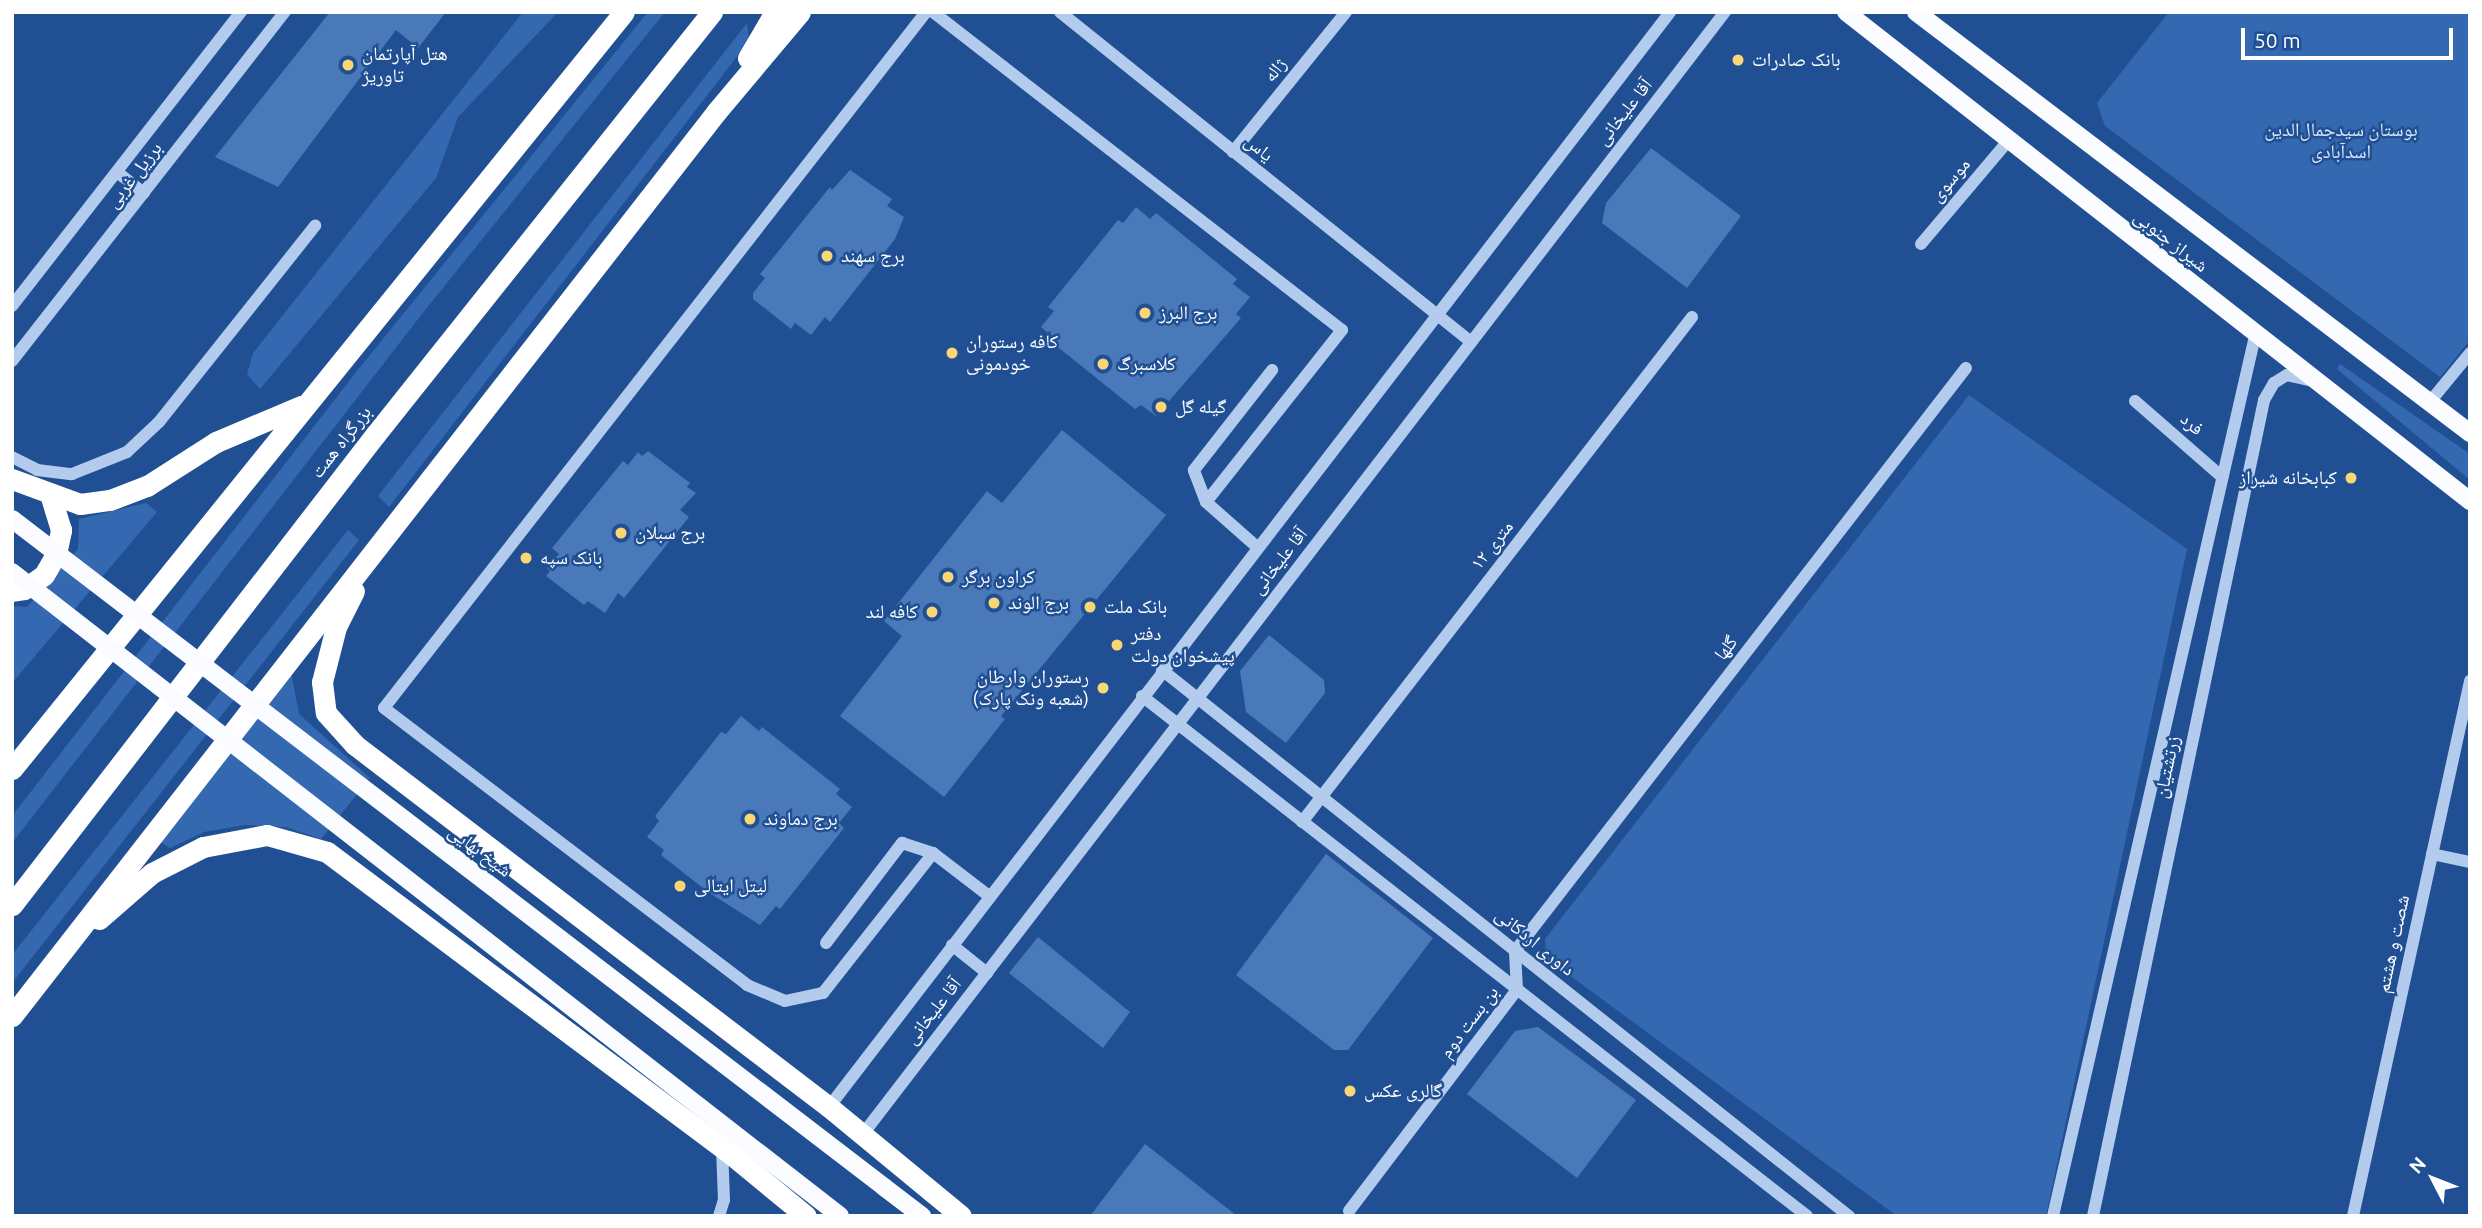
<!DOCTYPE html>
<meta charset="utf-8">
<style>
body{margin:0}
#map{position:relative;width:2482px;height:1228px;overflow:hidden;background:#205093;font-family:Ubuntu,"Noto Naskh Arabic",sans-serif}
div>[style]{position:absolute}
.green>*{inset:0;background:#3469b1}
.building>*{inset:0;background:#4979b9}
.minor>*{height:12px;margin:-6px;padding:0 6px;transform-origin:6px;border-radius:6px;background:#b3ccee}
.major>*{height:18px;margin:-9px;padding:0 9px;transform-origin:9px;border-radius:9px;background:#fafcff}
.highway>*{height:21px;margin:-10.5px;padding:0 10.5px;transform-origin:10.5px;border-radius:10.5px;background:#fff}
.major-bridge>*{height:18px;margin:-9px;padding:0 9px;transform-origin:9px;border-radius:9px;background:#fafcff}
.dots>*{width:19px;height:19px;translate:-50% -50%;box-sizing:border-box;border:4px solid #205093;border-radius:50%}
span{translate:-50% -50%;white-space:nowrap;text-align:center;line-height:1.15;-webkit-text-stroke:5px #205093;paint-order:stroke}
.poi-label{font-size:19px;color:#fff}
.left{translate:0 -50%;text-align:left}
.right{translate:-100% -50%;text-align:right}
.street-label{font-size:19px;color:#fff}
.park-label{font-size:19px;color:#d9e7fa}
.frame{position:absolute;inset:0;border:14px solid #fff;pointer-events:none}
.north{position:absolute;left:2398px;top:1144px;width:70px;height:70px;-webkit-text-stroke:5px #205093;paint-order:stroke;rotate:312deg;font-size:19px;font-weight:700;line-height:28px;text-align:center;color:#fff}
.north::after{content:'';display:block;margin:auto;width:24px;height:32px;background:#fff;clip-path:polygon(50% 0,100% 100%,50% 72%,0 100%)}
.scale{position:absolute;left:2241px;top:28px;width:212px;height:32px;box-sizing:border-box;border:4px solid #fff;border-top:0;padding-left:9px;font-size:21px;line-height:24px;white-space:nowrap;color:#fff;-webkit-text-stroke:5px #205093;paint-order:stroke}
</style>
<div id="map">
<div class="green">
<div style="clip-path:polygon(523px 12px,558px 12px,458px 117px,436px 178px,260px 389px,247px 374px,253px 353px)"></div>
<div style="clip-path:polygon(648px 12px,665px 12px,422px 314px,12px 843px,12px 816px,357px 371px)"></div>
<div style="clip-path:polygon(2169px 12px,2470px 12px,2470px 340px,2440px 377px,2105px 126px,2097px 103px)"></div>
<div style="clip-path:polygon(747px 23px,749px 41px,389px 507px,378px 496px)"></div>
<div style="clip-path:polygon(2340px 364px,2470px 454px,2470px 480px,2337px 369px)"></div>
<div style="clip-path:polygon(1969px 395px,2187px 549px,2046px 1216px,1897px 1216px,1546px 958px,1545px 939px)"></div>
<div style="clip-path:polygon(146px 503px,157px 512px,12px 683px,12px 606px,27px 607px,78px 549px,79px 519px)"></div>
<div style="clip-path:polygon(348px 530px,359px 540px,12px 983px,12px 955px)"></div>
<div style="clip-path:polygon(291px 672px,299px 714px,370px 778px,321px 839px,286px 827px,245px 825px,204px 832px,170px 848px,159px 841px)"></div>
</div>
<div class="building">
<div style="clip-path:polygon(330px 12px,446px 12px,418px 48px,396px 30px,278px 187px,215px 157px)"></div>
<div style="clip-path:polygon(1651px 148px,1741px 216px,1687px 288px,1602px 223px,1606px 203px)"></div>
<div style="clip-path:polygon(850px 170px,892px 199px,887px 206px,904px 217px,895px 239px,830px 322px,825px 317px,811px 335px,795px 323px,791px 329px,753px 299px,753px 293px,765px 278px,760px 274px,830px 187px,832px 190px)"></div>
<div style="clip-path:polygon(1136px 207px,1150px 219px,1156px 213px,1237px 279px,1233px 284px,1250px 297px,1236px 314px,1241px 318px,1156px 416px,1141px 405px,1135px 409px,1054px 344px,1057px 340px,1041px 327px,1054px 311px,1048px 307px,1118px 220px,1123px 223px)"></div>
<div style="clip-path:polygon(1062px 430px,1166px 515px,1001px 716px,1005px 719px,944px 797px,840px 716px,902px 636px,884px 621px,987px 491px,1002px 503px)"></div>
<div style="clip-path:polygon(648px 451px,690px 483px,687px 487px,696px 493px,680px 510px,689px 517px,624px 598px,618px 593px,605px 613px,588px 601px,584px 605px,546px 576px,550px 571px,547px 568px,559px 554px,552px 548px,623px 461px,628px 465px,638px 452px,642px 456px)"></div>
<div style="clip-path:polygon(1269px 635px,1324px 680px,1325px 693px,1286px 743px,1246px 712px,1240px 671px)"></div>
<div style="clip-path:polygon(741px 716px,759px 731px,762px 727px,840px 789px,836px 794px,852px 807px,839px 823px,844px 828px,780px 909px,776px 906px,760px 925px,708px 892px,661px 855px,664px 850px,647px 837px,659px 821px,655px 816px,721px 732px,726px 734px)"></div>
<div style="clip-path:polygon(1326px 854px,1433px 938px,1348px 1050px,1334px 1050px,1236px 975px)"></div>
<div style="clip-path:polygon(1038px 937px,1130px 1012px,1103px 1048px,1009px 973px)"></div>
<div style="clip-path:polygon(1538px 1027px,1636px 1100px,1577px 1178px,1467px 1094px,1515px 1031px)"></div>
<div style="clip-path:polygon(1145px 1144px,1237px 1216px,1090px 1216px)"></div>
</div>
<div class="minor">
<div style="left:926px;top:12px;width:882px;rotate:127.91deg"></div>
<div style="left:384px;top:708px;width:457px;rotate:37.3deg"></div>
<div style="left:747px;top:985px;width:41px;rotate:22.8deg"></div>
<div style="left:785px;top:1001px;width:39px;rotate:-12deg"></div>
<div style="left:823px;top:993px;width:178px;rotate:-51.8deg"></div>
<div style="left:933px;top:853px;width:71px;rotate:37.5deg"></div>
<div style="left:933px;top:12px;width:518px;rotate:37.87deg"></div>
<div style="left:1342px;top:330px;width:219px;rotate:128.3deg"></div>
<div style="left:1206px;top:502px;width:68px;rotate:41.4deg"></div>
<div style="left:1060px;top:12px;width:527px;rotate:38.76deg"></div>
<div style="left:1233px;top:152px;width:180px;rotate:-51.1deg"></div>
<div style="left:117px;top:172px;width:34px;rotate:38deg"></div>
<div style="left:1921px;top:244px;width:136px;rotate:-49.8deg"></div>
<div style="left:12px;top:306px;width:373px;rotate:-52.1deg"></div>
<div style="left:12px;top:361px;width:443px;rotate:-52deg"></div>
<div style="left:2135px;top:401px;width:116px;rotate:41.1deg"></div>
<div style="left:2429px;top:403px;width:65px;rotate:-50.6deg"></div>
<div style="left:12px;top:457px;width:28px;rotate:27deg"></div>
<div style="left:37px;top:470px;width:35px;rotate:7deg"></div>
<div style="left:72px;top:474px;width:59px;rotate:-21.8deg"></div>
<div style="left:127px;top:452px;width:44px;rotate:-43.2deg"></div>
<div style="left:159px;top:422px;width:251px;rotate:-51.5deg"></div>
<div style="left:1206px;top:502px;width:34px;rotate:-111deg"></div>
<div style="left:1194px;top:470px;width:127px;rotate:-52deg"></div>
<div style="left:1162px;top:670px;width:878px;rotate:38.48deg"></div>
<div style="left:1142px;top:696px;width:844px;rotate:38.02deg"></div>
<div style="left:1302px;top:822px;width:638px;rotate:-52.32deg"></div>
<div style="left:2432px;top:854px;width:39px;rotate:12deg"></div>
<div style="left:826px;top:943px;width:126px;rotate:-52.8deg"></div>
<div style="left:902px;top:843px;width:33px;rotate:18deg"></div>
<div style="left:952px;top:945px;width:45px;rotate:38.7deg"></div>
<div style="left:829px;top:1107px;width:1381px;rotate:-52.47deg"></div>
<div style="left:863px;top:1134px;width:1415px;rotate:-52.47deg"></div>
<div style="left:1349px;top:1211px;width:278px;rotate:-52.8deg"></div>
<div style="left:1517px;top:990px;width:39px;rotate:-93deg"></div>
<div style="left:1515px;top:951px;width:737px;rotate:-52.28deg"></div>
<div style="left:719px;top:1216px;width:17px;rotate:-73deg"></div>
<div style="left:724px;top:1200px;width:52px;rotate:-92.2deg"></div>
<div style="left:2053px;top:1216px;width:903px;rotate:-77.07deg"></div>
<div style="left:2093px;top:1216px;width:834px;rotate:-78.16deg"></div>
<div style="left:2264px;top:400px;width:20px;rotate:-60deg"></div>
<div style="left:2274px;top:383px;width:15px;rotate:-32deg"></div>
<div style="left:2287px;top:375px;width:23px;rotate:13deg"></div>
<div style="left:2353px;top:1216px;width:548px;rotate:-77.66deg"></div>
</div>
<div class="major">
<div style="left:1846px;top:12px;width:793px;rotate:38.08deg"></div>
<div style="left:1916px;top:12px;width:696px;rotate:37.23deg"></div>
<div style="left:884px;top:1187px;width:48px;rotate:37.3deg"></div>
</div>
<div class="highway">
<div style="left:748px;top:58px;width:53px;rotate:-59.6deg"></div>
<div style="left:12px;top:479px;width:72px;rotate:20.2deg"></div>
<div style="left:80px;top:504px;width:30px;rotate:-8deg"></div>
<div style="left:110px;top:500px;width:40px;rotate:-21deg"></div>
<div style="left:147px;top:486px;width:82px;rotate:-32.5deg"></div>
<div style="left:216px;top:442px;width:92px;rotate:-23deg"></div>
<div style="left:12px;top:591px;width:12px;rotate:-9deg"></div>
<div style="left:24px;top:589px;width:24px;rotate:-35deg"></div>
<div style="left:44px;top:575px;width:24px;rotate:-60deg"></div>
<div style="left:56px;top:554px;width:25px;rotate:-78deg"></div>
<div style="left:61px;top:530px;width:34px;rotate:-107deg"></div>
<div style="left:354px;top:591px;width:40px;rotate:116.6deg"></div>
<div style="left:336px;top:627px;width:57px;rotate:104.3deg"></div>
<div style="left:322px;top:682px;width:31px;rotate:83deg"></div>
<div style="left:326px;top:713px;width:43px;rotate:47.8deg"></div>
<div style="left:355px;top:745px;width:596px;rotate:37.37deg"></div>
<div style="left:829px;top:1107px;width:171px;rotate:39.5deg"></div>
<div style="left:12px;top:769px;width:973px;rotate:-51.05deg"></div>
<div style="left:12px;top:905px;width:594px;rotate:-52.32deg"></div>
<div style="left:375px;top:435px;width:541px;rotate:-51.46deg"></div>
<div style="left:99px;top:919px;width:70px;rotate:-41deg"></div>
<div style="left:152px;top:873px;width:57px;rotate:-27deg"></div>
<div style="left:203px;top:847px;width:65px;rotate:-10.6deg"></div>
<div style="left:267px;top:835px;width:62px;rotate:15.8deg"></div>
<div style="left:327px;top:852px;width:499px;rotate:36.8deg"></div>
<div style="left:727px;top:1151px;width:102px;rotate:39.4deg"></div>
<div style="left:12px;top:1016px;width:1147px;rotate:-52.08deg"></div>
<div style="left:717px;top:111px;width:129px;rotate:-50deg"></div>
</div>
<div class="major-bridge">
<div style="left:12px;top:519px;width:1098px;rotate:37.45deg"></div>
<div style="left:12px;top:572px;width:1049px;rotate:37.87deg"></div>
</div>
<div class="dots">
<div style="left:1738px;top:60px;background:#fad774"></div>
<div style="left:348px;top:65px;background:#fad774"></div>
<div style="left:827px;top:256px;background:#fad774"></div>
<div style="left:1145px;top:313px;background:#fad774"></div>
<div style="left:952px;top:353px;background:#fad774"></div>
<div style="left:1103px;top:364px;background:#fad774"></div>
<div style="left:1161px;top:407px;background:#fad774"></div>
<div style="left:2351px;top:478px;background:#fad774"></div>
<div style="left:621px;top:533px;background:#fad774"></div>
<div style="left:526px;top:558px;background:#fad774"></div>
<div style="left:948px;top:577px;background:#fad774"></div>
<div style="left:994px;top:603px;background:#fad774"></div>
<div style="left:1090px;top:607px;background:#fad774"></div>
<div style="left:932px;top:612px;background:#fad774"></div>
<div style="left:1117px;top:645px;background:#fad774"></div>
<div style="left:1103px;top:688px;background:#fad774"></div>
<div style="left:750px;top:819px;background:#fad774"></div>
<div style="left:680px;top:886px;background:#fad774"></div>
<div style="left:1350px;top:1091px;background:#fad774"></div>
</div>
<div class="poi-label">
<span class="left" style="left:362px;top:65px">هتل آپارتمان<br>تاوریژ</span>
<span class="left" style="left:1752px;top:60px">بانک صادرات</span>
<span class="left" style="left:841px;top:256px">برج سهند</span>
<span class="left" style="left:1159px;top:313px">برج البرز</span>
<span class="left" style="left:966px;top:353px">کافه رستوران<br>خودمونی</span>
<span class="left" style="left:1117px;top:364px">کلاسبرگ</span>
<span class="left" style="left:1175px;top:407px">گیله گل</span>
<span class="right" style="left:2337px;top:478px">کبابخانه شیراز</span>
<span class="left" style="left:635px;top:533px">برج سبلان</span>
<span class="left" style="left:540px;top:558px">بانک سپه</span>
<span class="left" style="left:962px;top:577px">کراون برگر</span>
<span class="left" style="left:1008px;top:603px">برج الوند</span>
<span class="left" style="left:1104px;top:607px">بانک ملت</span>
<span class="right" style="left:918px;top:612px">کافه لند</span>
<span class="left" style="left:1131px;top:645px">دفتر<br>پیشخوان دولت</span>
<span class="right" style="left:1089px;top:688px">رستوران وارطان<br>(شعبه ونک پارک)</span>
<span class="left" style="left:764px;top:819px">برج دماوند</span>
<span class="left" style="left:694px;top:886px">لیتل ایتالی</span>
<span class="left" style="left:1364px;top:1091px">گالری عکس</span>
</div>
<div class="street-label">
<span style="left:1275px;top:70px;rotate:-51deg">ژاله</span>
<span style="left:1624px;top:112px;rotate:-52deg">آقا علیخانی</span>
<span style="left:1259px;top:148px;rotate:39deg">یاس</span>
<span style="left:134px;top:175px;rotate:-52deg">برزیل غربی</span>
<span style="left:1950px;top:180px;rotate:-50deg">موسوی</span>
<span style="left:2171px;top:241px;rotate:38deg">شیراز جنوبی</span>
<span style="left:2192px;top:424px;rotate:41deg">فرد</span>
<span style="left:341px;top:442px;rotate:-52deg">بزرگراه همت</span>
<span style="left:1492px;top:545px;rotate:-52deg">۱۲ متری</span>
<span style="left:1279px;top:561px;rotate:-52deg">آقا علیخانی</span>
<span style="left:1726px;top:648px;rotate:-52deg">گلها</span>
<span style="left:2167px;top:767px;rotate:-78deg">زرتشتیان</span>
<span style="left:480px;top:851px;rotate:37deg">شیخ بهایی</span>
<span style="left:1535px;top:942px;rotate:39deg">داوری اردکانی</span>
<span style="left:2393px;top:944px;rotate:-78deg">شصت و هشتم</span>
<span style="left:933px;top:1011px;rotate:-52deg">آقا علیخانی</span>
<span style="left:1469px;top:1022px;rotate:-53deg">بن بست دوم</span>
</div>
<div class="park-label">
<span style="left:2341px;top:141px">بوستان سیدجمال‌الدین<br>اسدآبادی</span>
</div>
<div class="frame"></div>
<div class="north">N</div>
<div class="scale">50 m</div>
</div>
